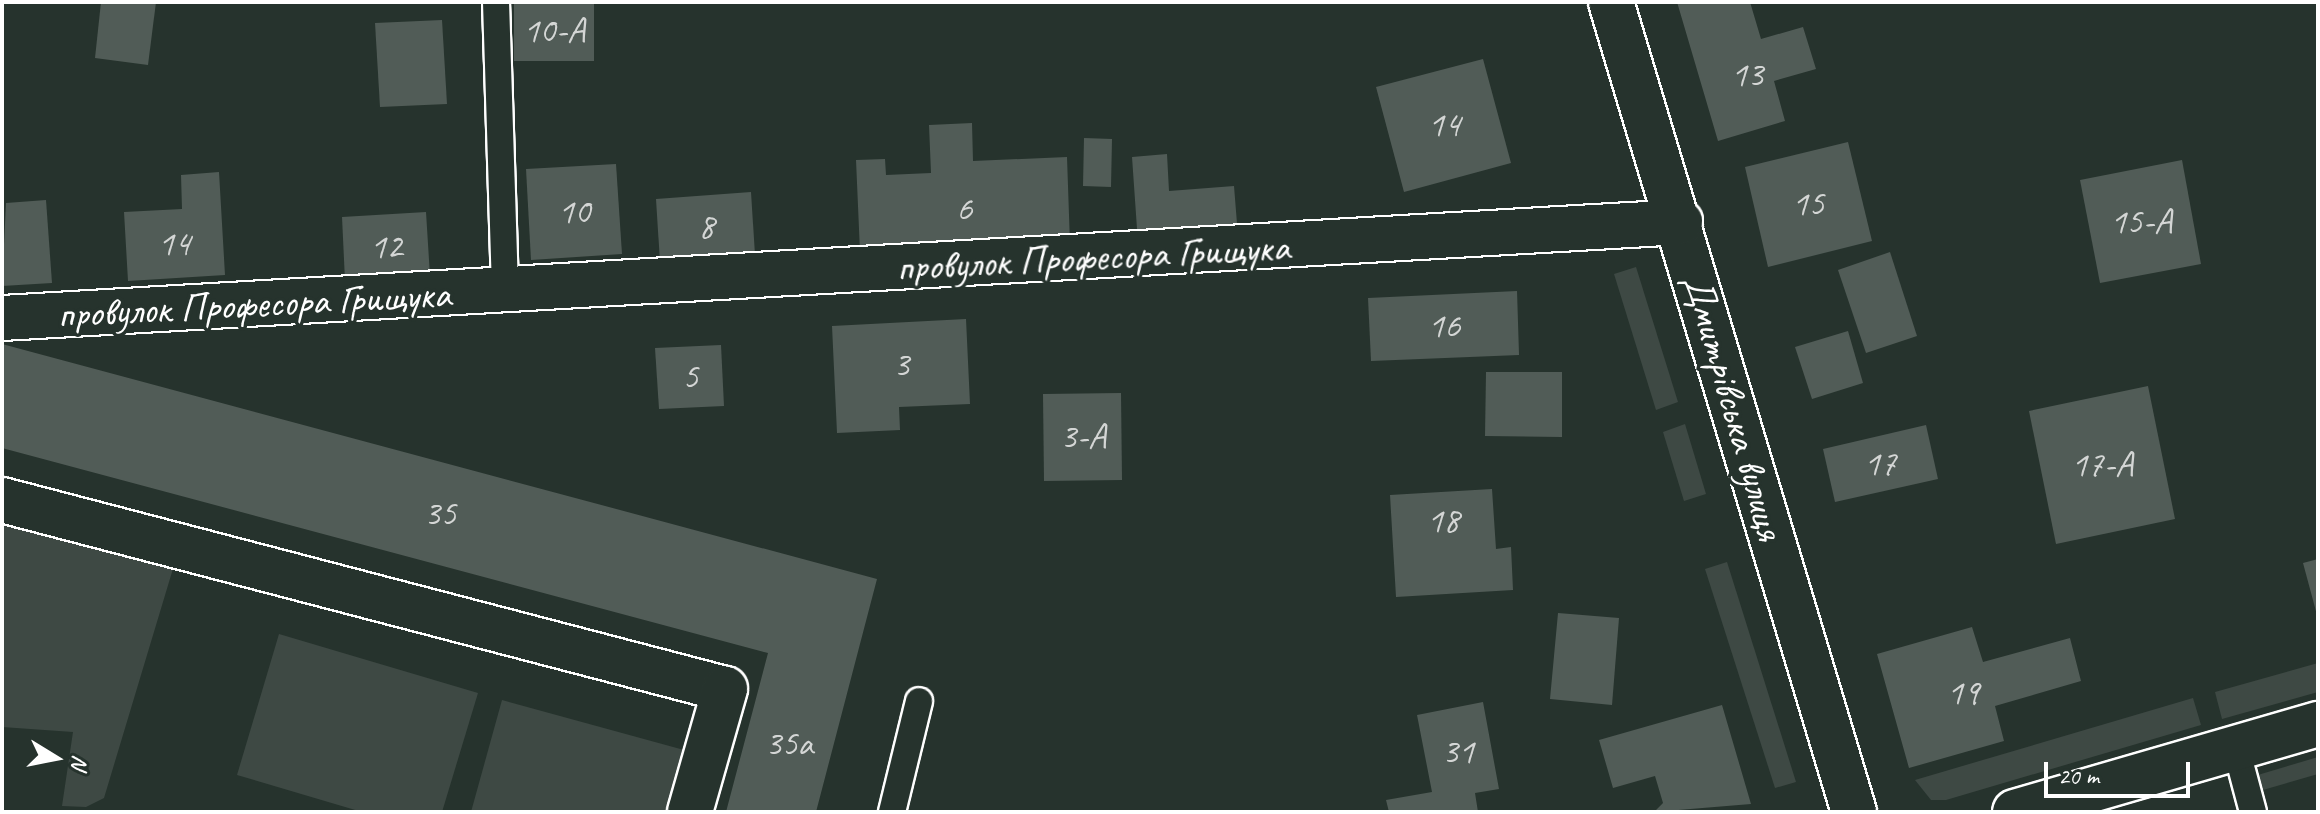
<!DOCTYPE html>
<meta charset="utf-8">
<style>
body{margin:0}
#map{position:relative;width:2320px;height:814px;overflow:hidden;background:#26332d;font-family:Caveat,sans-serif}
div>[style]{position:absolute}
.green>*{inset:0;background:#3e4944}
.building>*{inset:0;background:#515c57}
.roads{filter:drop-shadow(2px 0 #fff) drop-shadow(-2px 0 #fff) drop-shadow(0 2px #fff) drop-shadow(0 -2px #fff)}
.lane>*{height:26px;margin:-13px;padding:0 13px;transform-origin:13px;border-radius:13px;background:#26332d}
.street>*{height:44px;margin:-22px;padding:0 22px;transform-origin:22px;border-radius:22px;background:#26332d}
.secondary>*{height:44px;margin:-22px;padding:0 22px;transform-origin:22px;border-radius:22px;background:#26332d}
span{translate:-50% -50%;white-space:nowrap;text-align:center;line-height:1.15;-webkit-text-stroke:7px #26332d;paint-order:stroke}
.number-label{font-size:36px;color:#d4d6d5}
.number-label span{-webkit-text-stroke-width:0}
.street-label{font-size:40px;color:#fff}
.frame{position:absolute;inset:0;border:4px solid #fff;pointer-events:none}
.north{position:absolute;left:16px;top:718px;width:80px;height:80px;-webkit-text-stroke:6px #26332d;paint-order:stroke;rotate:100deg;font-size:22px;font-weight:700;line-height:32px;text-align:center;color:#fff}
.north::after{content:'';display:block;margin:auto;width:28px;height:36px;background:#fff;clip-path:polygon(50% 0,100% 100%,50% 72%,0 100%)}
.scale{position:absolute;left:2044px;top:762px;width:146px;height:36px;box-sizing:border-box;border:4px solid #fff;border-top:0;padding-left:10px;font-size:24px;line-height:28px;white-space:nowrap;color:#fff;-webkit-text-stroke:6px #26332d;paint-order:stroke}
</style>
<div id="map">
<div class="green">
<div style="clip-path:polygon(1636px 267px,1678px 402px,1656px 410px,1614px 274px)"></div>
<div style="clip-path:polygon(1685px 424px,1706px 494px,1684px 501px,1663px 432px)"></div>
<div style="clip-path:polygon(2px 517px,175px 562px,104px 798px,86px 807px,62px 806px,73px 732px,2px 727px)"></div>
<div style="clip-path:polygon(1727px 562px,1796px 782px,1775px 788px,1705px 569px)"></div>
<div style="clip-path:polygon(279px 634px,478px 693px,442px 812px,362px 812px,237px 775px)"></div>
<div style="clip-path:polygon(2318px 663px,2318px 692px,2222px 719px,2215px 692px)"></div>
<div style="clip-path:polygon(2193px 698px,2201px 725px,1946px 800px,1931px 800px,1915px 780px)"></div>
<div style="clip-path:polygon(502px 700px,695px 753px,679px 812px,471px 812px)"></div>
<div style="clip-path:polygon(2318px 757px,2318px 774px,2256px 792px,2251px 777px)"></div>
</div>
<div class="building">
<div style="clip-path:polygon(101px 2px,156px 2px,148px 65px,95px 58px)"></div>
<div style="clip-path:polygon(514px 2px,594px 2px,594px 61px,514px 61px)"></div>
<div style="clip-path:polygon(1677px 2px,1750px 2px,1761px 39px,1803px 27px,1816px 69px,1774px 81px,1785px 121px,1718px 141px)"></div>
<div style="clip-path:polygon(442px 20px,447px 104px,380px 107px,375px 23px)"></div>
<div style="clip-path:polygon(1483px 59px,1511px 163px,1404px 192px,1376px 87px)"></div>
<div style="clip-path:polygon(972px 123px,973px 161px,1067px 157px,1070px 244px,860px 252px,856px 160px,885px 159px,886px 175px,931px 173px,929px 125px)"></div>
<div style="clip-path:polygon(1084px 138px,1112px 139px,1111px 187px,1083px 186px)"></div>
<div style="clip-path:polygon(1848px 142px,1872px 241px,1768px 267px,1745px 167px)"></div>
<div style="clip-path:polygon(1167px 154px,1169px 191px,1234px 186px,1238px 236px,1138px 243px,1132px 157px)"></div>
<div style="clip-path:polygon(2182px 160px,2201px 264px,2100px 283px,2080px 180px)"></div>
<div style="clip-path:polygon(616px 164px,622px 254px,531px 260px,526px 169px)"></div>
<div style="clip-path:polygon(219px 172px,225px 275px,128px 281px,124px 212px,182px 209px,181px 175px)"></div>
<div style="clip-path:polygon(751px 192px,755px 255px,660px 262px,656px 199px)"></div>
<div style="clip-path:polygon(46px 200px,52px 283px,2px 286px,6px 203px)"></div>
<div style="clip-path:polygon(426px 212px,430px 276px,345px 281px,342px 217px)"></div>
<div style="clip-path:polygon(1890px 252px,1917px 336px,1866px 353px,1838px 270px)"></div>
<div style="clip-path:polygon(1517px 291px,1519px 355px,1371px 361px,1368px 298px)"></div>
<div style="clip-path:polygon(966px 319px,970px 404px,899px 407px,900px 430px,837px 433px,832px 326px)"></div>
<div style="clip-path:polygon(1848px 331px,1863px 383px,1812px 399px,1795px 347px)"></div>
<div style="clip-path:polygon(2px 344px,877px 579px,816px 812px,726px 812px,768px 653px,2px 448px)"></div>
<div style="clip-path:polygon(721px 345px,724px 406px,659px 409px,655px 348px)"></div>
<div style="clip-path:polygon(1486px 372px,1562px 372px,1562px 437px,1485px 436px)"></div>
<div style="clip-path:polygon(2148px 386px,2175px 519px,2056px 544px,2029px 411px)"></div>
<div style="clip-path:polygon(1121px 393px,1122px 480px,1044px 481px,1043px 394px)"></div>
<div style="clip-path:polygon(1926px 425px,1938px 479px,1835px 502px,1823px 449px)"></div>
<div style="clip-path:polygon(1492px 489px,1496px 549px,1511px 547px,1513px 590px,1396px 597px,1390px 495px)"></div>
<div style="clip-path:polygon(2318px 559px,2318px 615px,2317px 615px,2303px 563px)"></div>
<div style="clip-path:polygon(1558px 613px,1619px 618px,1612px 705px,1550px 699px)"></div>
<div style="clip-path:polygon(1972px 627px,1983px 662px,2070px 638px,2081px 681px,1995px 706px,2004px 741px,1909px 768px,1877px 654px)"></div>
<div style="clip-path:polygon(1483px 702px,1499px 789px,1475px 793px,1478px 812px,1389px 812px,1386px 800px,1432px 792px,1417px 715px)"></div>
<div style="clip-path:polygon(1722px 705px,1751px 804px,1654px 812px,1663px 803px,1655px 776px,1613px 788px,1599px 740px)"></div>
</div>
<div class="roads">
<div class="lane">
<div style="left:496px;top:2px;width:287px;rotate:88.2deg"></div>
<div style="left:2236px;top:748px;width:66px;rotate:75.1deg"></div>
<div style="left:892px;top:812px;width:114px;rotate:-76.3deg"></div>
</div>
<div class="street">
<div style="left:1611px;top:2px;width:846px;rotate:73.3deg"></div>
<div style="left:2px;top:318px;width:1681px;rotate:-3.27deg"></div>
<div style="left:2px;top:500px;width:747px;rotate:14.65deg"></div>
<div style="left:725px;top:689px;width:128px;rotate:105.9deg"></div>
</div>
<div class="secondary">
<div style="left:2015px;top:812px;width:316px;rotate:-16.2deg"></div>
</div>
</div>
<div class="number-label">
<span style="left:554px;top:31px">10-А</span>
<span style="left:1747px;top:75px">13</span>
<span style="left:1444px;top:125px">14</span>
<span style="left:1808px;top:204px">15</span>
<span style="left:964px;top:209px">6</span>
<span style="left:574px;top:212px">10</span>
<span style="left:2141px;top:222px">15-А</span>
<span style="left:706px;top:227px">8</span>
<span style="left:174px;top:244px">14</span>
<span style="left:386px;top:247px">12</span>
<span style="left:1444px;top:326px">16</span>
<span style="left:901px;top:365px">3</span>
<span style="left:690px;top:377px">5</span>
<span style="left:1083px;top:437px">3-А</span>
<span style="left:1880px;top:464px">17</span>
<span style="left:2102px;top:465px">17-А</span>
<span style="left:440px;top:514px">35</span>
<span style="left:1443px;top:521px">18</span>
<span style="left:1963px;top:693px">19</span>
<span style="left:789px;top:744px">35а</span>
<span style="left:1458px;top:752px">31</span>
</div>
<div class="street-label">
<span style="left:1093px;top:257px;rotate:-3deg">провулок Професора Грищука</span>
<span style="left:254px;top:304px;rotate:-3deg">провулок Професора Грищука</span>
<span style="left:1734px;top:407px;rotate:74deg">Дмитрівська вулиця</span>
</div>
<div class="frame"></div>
<div class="north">N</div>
<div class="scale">20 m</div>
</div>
